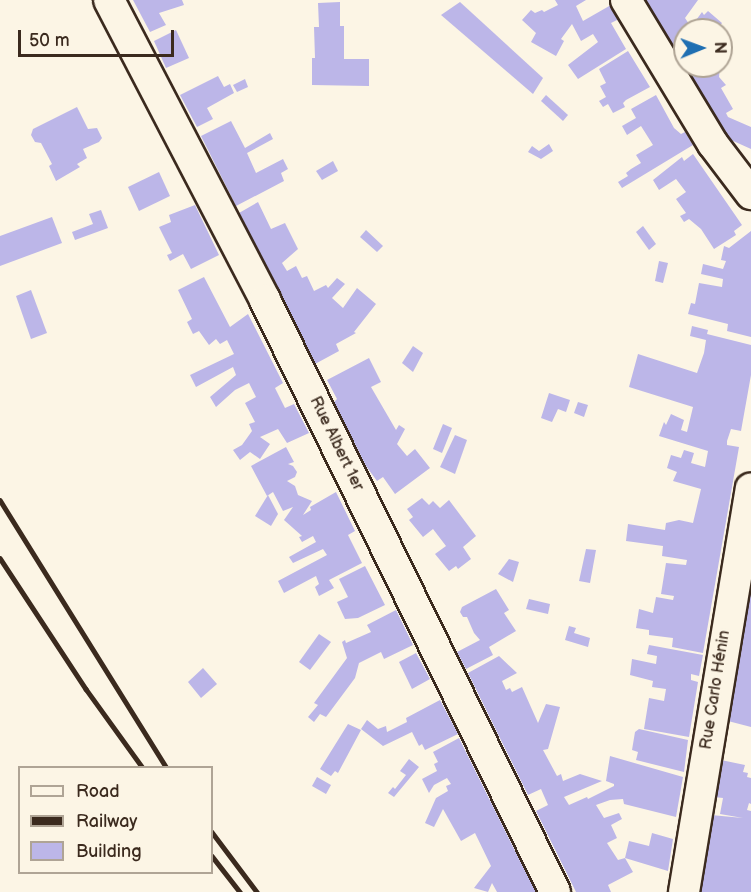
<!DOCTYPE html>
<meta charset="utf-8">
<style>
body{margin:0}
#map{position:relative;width:751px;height:892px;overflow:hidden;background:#fcf5e5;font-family:"Balsamiq Sans",sans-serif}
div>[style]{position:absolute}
.building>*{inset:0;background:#bcb6e8}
.roads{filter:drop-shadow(2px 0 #3b2a1e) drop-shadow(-2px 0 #3b2a1e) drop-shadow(0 2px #3b2a1e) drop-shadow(0 -2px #3b2a1e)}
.minor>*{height:30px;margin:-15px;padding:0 15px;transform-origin:15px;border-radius:15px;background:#fcf5e5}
.rail>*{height:4.5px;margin:-2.25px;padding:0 2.25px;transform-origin:2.25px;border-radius:2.25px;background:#3b2a1e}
span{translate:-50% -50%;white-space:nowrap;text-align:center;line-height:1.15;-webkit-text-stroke:4.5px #fcf5e5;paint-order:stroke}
.street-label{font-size:16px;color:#3b2a1e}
.legend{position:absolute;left:18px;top:766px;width:195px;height:108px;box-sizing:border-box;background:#fcf5e5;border:2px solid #afa495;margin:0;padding:8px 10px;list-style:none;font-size:18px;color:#3b2a1e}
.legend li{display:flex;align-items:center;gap:12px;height:30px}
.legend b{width:30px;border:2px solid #afa495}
.north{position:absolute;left:673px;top:18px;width:60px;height:60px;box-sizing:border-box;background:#fcf5e5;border:2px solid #afa495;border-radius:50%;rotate:89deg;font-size:16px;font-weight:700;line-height:24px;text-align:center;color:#3b2a1e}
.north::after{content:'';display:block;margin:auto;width:21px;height:27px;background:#1f6fb2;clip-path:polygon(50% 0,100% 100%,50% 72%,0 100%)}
.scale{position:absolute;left:18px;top:30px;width:156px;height:27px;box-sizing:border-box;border:3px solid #3b2a1e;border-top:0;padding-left:8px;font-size:18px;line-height:21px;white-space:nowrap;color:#3b2a1e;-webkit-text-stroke:4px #fcf5e5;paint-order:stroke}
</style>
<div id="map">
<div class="building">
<div style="clip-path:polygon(133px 0,182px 0,184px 5px,159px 13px,166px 25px,150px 32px)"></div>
<div style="clip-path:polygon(555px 0,586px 0,576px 6px,583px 21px,611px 5px,619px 19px,611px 23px,626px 49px,578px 79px,568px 65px,598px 42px,593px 34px,581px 41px,572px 24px,561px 39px,564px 41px,556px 56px,531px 42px,536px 33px,522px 20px,531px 10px,535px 13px,542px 10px,544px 12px,558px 5px)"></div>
<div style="clip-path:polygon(637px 0,698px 0,685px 18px,691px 27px,702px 12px,704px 15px,708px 11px,722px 23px,717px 30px,685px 30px,685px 66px,720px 66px,719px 77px,726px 85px,721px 88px,733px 109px,726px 113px,728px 117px,751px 127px,751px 149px,720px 135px)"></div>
<div style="clip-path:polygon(340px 2px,340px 26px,344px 26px,344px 59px,369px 59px,369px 86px,312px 85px,312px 58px,315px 58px,314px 27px,319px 27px,318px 3px)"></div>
<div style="clip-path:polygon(460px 2px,543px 78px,533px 94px,441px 15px)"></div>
<div style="clip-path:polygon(176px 30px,189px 58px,166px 68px,154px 41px)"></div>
<div style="clip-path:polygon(628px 51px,650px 87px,626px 100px,623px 103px,625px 107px,613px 113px,608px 104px,603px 107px,599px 101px,606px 97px,600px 86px,606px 83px,599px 69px)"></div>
<div style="clip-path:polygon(218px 76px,224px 87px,230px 84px,234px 93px,207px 108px,213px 119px,197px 127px,180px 95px)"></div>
<div style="clip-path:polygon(245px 79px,248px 87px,237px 92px,233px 85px)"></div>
<div style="clip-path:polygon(546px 95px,568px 115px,563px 121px,541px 101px)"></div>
<div style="clip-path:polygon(656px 95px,674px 128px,681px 134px,685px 132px,693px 145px,622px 188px,618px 182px,628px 176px,626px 173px,631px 169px,641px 163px,636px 155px,653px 145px,641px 126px,627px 135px,622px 126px,636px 118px,631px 109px)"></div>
<div style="clip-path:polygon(77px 107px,88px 129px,97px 128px,102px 138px,99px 142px,83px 149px,87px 158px,77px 164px,80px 167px,56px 181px,49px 166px,52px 164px,41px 143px,35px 142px,31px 135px,33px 129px)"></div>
<div style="clip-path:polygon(231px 121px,245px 148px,270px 133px,273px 139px,247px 153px,256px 173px,283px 159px,288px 169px,281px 173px,284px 181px,236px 206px,201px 136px)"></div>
<div style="clip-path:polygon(549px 144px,553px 151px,541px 159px,528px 152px,532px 146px,539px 151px)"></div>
<div style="clip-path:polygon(693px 154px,742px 225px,734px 231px,736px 235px,714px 249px,701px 229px,689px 219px,684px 222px,680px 216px,686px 213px,676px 199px,686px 192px,676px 179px,659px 190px,653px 180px,682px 157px,684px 161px)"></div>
<div style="clip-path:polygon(333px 161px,338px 171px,322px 180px,316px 171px)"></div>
<div style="clip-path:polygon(159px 172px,170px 196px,139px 211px,128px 187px)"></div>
<div style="clip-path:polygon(258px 202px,271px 229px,285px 223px,298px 249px,282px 263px,287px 271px,296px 266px,302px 278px,307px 276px,314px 291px,326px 285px,328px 288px,337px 278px,345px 284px,332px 298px,343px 308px,357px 288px,376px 304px,354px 332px,356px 333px,336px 344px,339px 351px,315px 364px,239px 213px)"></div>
<div style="clip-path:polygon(195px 205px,219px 255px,191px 269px,183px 254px,170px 261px,167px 255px,172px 253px,159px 227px,171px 222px,169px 215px)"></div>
<div style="clip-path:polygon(101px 210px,108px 228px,75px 240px,72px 232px,93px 224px,89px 214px)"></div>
<div style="clip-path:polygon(52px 217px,62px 243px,0 266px,0 236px)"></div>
<div style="clip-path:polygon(643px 226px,656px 244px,649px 250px,636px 232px)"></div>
<div style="clip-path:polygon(366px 230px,383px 246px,377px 252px,360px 237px)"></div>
<div style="clip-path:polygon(751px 231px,751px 337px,727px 331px,728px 324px,688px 314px,691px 303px,695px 304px,699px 283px,722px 287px,723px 279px,701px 274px,703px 264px,723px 269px,726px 261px,721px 260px,724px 246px,729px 248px)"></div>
<div style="clip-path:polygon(659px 261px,668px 263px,663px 283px,655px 281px)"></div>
<div style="clip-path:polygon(204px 277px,230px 327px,248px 314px,283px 383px,275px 388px,285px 408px,294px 404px,309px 433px,287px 443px,278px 429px,260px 437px,270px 444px,260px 459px,250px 452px,240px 460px,233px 450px,242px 445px,252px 431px,249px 424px,255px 422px,245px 403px,256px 397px,249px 383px,235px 390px,216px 407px,210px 397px,236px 375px,233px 367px,196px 387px,190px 375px,234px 354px,227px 340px,220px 344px,216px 339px,209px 345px,199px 331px,193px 334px,187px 322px,192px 319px,178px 290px)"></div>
<div style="clip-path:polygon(31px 290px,47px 333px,31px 339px,16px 296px)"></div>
<div style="clip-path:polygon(692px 326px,708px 330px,707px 334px,751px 345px,751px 375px,741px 431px,731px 429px,727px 441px,727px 445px,739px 447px,703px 653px,672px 647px,673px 638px,649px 635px,649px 630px,636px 628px,639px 609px,653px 613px,656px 597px,673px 600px,674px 596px,661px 594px,666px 563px,686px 565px,687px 560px,662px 556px,663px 546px,626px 541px,628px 524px,665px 530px,666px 523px,679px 520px,693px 523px,701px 489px,673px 481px,677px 472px,667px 468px,671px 455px,681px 458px,684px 450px,694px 453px,691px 463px,705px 467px,708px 451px,659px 436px,664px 422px,666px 425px,671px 414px,684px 420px,681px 430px,687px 432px,693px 407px,629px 387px,638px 354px,697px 373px,704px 353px,706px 340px,690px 336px)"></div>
<div style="clip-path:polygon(413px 346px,423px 353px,413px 372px,402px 363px)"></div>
<div style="clip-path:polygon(369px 358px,381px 382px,371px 387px,396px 430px,399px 425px,405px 429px,397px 444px,407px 456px,415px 449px,430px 468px,395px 494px,383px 477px,377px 481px,366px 466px,334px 402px,337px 399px,327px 380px)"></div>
<div style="clip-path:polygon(549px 393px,570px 400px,566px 412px,558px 409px,552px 422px,541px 418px)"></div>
<div style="clip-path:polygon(578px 402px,588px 405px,584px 417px,574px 413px)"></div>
<div style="clip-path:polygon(443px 424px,452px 428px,442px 453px,433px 449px)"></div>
<div style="clip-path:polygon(455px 435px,467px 440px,455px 474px,440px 467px)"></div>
<div style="clip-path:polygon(286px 447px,294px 462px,288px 464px,293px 466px,297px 472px,295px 477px,287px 481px,295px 486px,298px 495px,312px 501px,303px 515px,311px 510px,310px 507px,336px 492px,355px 531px,348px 535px,362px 563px,329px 580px,334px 588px,319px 596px,315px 587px,319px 584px,316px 576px,284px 593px,278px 581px,327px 555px,323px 549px,293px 563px,289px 557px,316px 542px,313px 536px,302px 542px,299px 537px,302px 536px,284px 520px,293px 507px,283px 511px,273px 492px,267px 496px,251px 466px)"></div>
<div style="clip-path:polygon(268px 495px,278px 514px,271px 526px,255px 516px)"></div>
<div style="clip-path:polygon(422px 498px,429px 505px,433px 501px,440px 508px,449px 500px,476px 536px,463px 547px,471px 559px,458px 569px,456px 566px,449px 571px,435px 554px,446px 546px,433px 529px,423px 537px,409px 520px,413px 517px,407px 509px)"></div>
<div style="clip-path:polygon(586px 549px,596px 550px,590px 583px,579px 581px)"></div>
<div style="clip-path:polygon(509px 559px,519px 562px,513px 582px,498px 574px)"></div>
<div style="clip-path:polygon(365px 566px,385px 605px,358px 618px,345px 619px,337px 602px,348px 597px,339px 579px)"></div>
<div style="clip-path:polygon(750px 585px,751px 585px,751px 727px,728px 721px)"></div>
<div style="clip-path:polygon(496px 589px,509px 610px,504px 613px,516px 631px,489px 647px,493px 655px,466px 669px,457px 652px,480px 640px,474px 633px,467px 617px,463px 617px,460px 612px,462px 607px)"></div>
<div style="clip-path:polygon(529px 599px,550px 604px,548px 614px,526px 609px)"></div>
<div style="clip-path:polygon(396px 610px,413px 645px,384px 659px,381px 652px,359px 663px,355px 678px,329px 713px,326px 717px,320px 714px,314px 722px,308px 717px,318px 705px,314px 703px,347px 658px,342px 642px,345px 640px,346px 643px,371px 632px,367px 625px)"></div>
<div style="clip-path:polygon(569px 626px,576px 628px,574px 633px,590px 638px,588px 647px,565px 640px)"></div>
<div style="clip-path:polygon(319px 634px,331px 642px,310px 670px,299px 662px)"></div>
<div style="clip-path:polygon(649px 645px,703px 655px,699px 676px,691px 674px,691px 680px,698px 682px,689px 737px,644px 729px,649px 698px,664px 701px,666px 689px,652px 687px,653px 681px,630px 675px,632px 659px,656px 664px,657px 656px,647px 654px)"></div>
<div style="clip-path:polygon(416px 653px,430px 679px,412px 689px,399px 662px)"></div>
<div style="clip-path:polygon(499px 656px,517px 673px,502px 681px,506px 690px,510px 688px,512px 692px,522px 687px,538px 723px,546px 704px,560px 707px,548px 749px,543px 750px,557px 776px,561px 774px,563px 781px,580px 774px,602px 781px,564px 797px,569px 805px,587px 797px,588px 799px,614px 786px,614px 784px,606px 781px,610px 756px,683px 777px,676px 817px,624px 804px,623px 799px,610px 800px,596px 805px,604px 818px,619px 813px,622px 819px,611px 825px,617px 838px,607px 843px,618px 860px,625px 858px,633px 872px,608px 885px,611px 892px,576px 892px,536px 811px,548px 805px,541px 789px,528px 795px,468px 673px)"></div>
<div style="clip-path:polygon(203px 668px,217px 684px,201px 698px,188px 682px)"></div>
<div style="clip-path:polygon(440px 700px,458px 734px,425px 750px,422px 744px,419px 746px,412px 732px,383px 746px,361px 729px,367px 720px,378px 729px,386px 726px,387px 732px,407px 722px,406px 718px)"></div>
<div style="clip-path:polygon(348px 724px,361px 730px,338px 773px,335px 771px,331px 776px,320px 769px)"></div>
<div style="clip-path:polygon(639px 729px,688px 740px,684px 772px,636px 760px,638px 752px,632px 750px,635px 732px)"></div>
<div style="clip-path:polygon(459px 738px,521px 863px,536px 892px,497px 892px,492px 883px,488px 892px,474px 888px,491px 866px,475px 833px,461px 841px,443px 809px,434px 827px,425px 823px,436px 798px,448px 791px,446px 786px,451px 784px,447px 778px,434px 785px,429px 793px,422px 779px,437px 771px,434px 764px,438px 762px,433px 752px)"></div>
<div style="clip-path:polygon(409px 759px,419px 767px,394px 797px,388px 793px,393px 787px,395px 789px,406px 775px,400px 771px)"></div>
<div style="clip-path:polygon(721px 760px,745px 765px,743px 772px,748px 773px,747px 777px,751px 778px,751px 804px,749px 803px,747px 810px,751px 811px,751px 892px,699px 892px,711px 815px,743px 818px,720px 814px,723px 798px,714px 797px)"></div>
<div style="clip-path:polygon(317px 777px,331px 785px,326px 794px,312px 786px)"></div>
<div style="clip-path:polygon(652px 833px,673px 839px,668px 871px,625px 858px,629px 841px,649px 846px)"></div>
</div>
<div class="roads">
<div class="minor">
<div style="left:109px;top:0;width:338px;rotate:62.5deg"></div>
<div style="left:265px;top:300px;width:659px;rotate:63.9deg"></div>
<div style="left:626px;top:0;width:168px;rotate:58.9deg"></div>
<div style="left:713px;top:144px;width:63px;rotate:52.8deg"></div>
<div style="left:684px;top:892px;width:409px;rotate:-80.6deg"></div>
</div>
</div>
<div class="rail">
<div style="left:0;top:500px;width:316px;rotate:58.1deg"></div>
<div style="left:0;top:558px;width:157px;rotate:56.7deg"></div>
<div style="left:86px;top:689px;width:97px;rotate:54.2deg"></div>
<div style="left:212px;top:832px;width:75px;rotate:53.1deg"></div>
<div style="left:212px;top:856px;width:46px;rotate:52.1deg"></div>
</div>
<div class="street-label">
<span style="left:336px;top:444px;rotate:64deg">Rue Albert 1er</span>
<span style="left:716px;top:690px;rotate:-81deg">Rue Carlo Hénin</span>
</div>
<ul class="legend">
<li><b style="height:8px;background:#fcf5e5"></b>Road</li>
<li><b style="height:8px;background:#3b2a1e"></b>Railway</li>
<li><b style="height:16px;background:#bcb6e8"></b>Building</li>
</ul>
<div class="north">N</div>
<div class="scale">50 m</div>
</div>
